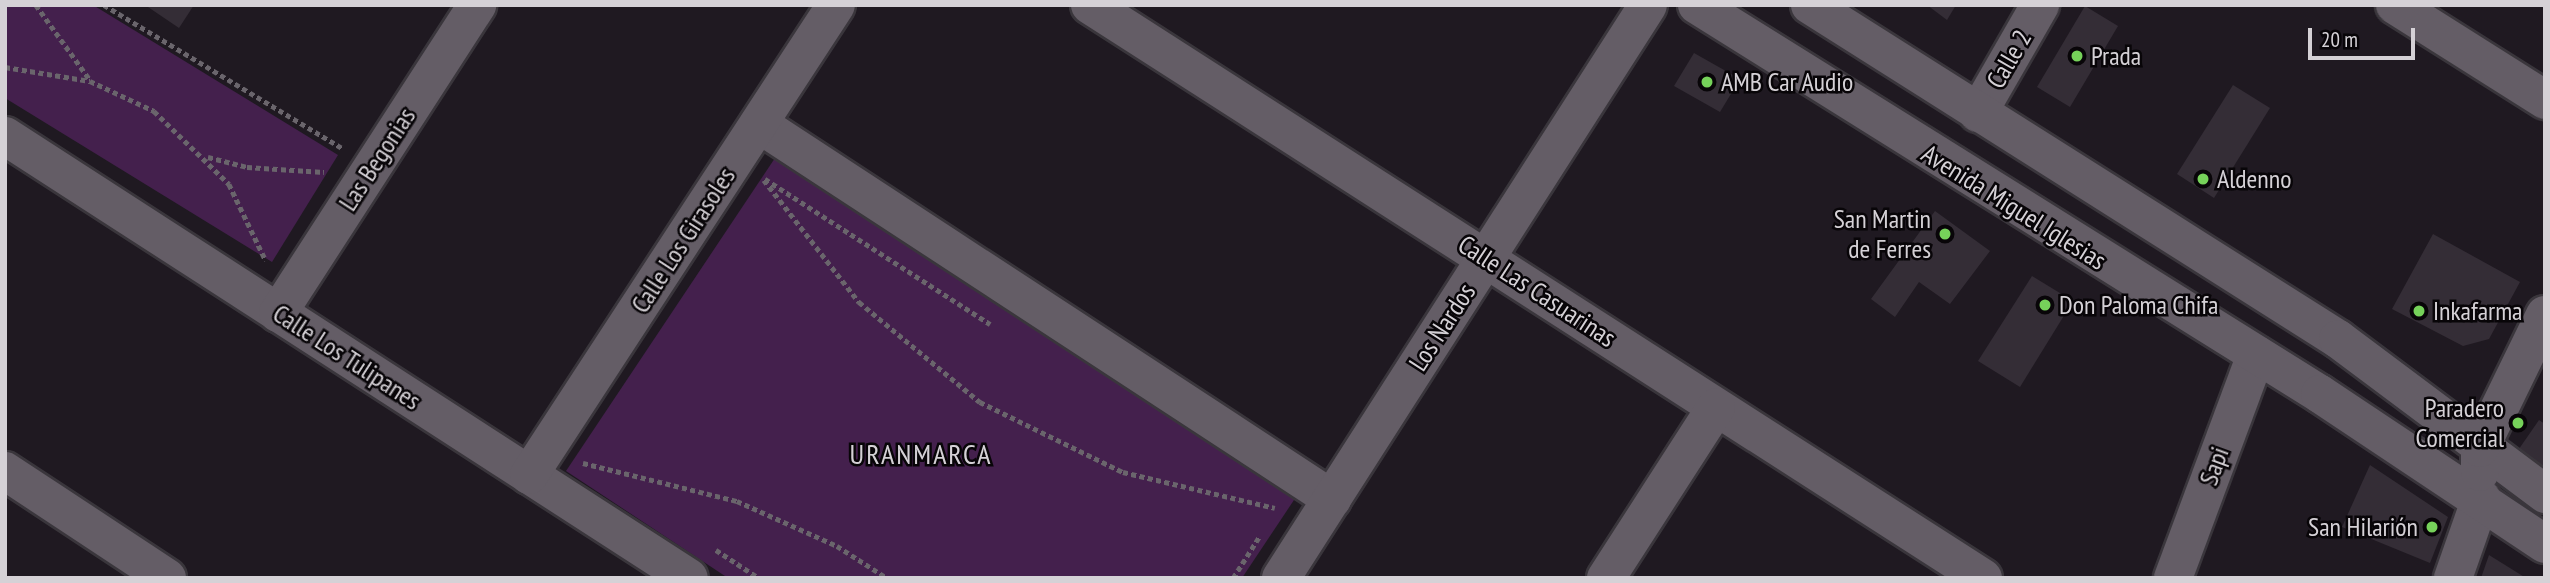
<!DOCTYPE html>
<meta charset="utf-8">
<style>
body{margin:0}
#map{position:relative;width:2550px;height:583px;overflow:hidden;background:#1f1921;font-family:"PT Sans Narrow",sans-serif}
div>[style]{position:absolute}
.green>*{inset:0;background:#44204d}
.building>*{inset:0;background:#342d36}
.path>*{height:4.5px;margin-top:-2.25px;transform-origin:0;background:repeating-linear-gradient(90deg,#6a656c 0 5px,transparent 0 8.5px)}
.roads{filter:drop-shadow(2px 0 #3a363c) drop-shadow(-2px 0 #3a363c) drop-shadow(0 2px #3a363c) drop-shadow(0 -2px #3a363c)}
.street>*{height:38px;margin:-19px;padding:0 19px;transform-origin:19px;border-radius:19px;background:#645d66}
.secondary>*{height:38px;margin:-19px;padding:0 19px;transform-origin:19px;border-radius:19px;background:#645d66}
.dots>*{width:19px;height:19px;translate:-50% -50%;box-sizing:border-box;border:4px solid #080508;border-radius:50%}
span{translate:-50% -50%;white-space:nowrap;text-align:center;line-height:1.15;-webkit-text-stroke:5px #080508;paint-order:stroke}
.poi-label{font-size:26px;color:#d5d1d6}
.left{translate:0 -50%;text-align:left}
.right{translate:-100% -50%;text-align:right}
.street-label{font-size:26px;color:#d5d1d6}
.neighbourhood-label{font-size:28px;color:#d5d1d6;letter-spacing:2px}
.frame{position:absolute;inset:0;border:7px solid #d5d1d6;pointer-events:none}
.scale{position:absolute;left:2308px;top:28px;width:107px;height:32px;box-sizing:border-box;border:4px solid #d5d1d6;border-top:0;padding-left:9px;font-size:21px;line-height:24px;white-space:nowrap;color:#d5d1d6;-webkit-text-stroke:5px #080508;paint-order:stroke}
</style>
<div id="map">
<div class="green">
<div style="clip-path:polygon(5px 5px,93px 5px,338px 155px,272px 262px,5px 98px)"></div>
<div style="clip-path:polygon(777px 155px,1296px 497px,1242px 578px,728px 578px,566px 471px)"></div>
</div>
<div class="building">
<div style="clip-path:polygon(145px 5px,194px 5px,179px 28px)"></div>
<div style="clip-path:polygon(1927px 5px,1956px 5px,1947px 20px)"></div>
<div style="clip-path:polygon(2085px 6px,2118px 26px,2070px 107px,2037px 87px)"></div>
<div style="clip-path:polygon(1694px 53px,1740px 79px,1720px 112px,1674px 86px)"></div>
<div style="clip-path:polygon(2233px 85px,2270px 108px,2214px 198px,2177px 174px)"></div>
<div style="clip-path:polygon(1935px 211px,1990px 251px,1950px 304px,1919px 282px,1895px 317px,1871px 299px)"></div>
<div style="clip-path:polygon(2433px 234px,2520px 282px,2489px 339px,2463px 346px,2392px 309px)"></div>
<div style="clip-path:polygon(2032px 276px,2073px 301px,2020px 387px,1978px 361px)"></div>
<div style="clip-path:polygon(2539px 420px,2545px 424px,2545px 482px,2512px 459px)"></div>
<div style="clip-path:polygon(2370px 465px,2448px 517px,2430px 563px,2342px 527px)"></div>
<div style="clip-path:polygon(2489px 555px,2526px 578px,2481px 578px)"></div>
</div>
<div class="path">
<div style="left:36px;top:5px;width:92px;rotate:54.2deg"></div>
<div style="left:104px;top:5px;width:278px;rotate:31deg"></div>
<div style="left:5px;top:67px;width:86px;rotate:9.4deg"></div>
<div style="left:90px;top:81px;width:71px;rotate:25.1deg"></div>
<div style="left:154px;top:111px;width:105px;rotate:44.2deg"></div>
<div style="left:229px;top:184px;width:85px;rotate:64.3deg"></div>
<div style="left:208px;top:157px;width:40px;rotate:14.4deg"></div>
<div style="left:247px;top:167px;width:77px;rotate:3.7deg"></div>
<div style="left:765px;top:179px;width:268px;rotate:32.8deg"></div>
<div style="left:764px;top:180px;width:155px;rotate:52.1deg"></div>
<div style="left:859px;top:302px;width:157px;rotate:39.6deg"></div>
<div style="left:980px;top:402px;width:159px;rotate:26.1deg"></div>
<div style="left:1123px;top:472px;width:156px;rotate:13.3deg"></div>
<div style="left:583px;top:463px;width:159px;rotate:13.9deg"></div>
<div style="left:737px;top:501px;width:110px;rotate:24.2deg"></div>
<div style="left:837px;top:546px;width:59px;rotate:32.6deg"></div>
<div style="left:716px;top:550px;width:51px;rotate:33.1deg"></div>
<div style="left:1233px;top:578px;width:49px;rotate:-57.6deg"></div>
</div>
<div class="roads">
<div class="street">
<div style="left:1090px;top:5px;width:1061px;rotate:32.69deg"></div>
<div style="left:2395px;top:5px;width:178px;rotate:32.3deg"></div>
<div style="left:1978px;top:113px;width:125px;rotate:-60.1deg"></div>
<div style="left:759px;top:124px;width:685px;rotate:33.2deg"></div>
<div style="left:5px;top:136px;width:814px;rotate:32.87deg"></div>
<div style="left:278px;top:313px;width:367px;rotate:-57.1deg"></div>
<div style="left:5px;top:471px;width:194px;rotate:33.4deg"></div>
<div style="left:529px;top:475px;width:561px;rotate:-56.85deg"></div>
<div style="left:1281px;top:578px;width:680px;rotate:-57.36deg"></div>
<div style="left:1606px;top:578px;width:203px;rotate:-57.2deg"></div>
<div style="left:2173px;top:578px;width:238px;rotate:-69.6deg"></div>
<div style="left:2453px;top:578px;width:85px;rotate:-70.7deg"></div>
</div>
<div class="secondary">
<div style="left:1697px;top:5px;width:734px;rotate:31.98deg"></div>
<div style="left:2320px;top:394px;width:270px;rotate:33.7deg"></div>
<div style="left:1810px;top:5px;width:625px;rotate:32.32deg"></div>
<div style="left:2338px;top:339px;width:259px;rotate:36.8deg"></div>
<div style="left:2480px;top:472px;width:24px;rotate:-90deg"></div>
<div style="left:2480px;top:448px;width:148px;rotate:-64deg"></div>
</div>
</div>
<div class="dots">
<div style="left:2077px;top:56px;background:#76d25a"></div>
<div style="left:1707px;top:82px;background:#76d25a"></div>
<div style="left:2203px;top:179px;background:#76d25a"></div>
<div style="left:1945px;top:234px;background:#76d25a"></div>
<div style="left:2045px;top:305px;background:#76d25a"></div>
<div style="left:2419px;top:311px;background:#76d25a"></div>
<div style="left:2518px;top:423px;background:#76d25a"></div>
<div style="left:2432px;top:527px;background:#76d25a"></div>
</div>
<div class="poi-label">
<span class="left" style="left:2091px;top:56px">Prada</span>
<span class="left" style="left:1721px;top:82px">AMB Car Audio</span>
<span class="left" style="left:2217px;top:179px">Aldenno</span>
<span class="right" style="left:1931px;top:234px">San Martin<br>de Ferres</span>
<span class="left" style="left:2059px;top:305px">Don Paloma Chifa</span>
<span class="left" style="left:2433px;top:311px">Inkafarma</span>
<span class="right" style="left:2504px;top:423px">Paradero<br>Comercial</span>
<span class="right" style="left:2418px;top:527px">San Hilarión</span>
</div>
<div class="street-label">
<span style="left:2009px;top:59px;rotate:-60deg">Calle 2</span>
<span style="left:377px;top:159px;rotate:-57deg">Las Begonias</span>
<span style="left:2014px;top:207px;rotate:32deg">Avenida Miguel Iglesias</span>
<span style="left:683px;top:240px;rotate:-57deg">Calle Los Girasoles</span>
<span style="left:1537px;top:291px;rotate:33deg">Calle Las Casuarinas</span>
<span style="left:1442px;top:327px;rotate:-57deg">Los Nardos</span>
<span style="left:347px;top:357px;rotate:33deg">Calle Los Tulipanes</span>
<span style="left:2214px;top:466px;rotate:-70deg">Sapi</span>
</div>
<div class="neighbourhood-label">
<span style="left:921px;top:454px">URANMARCA</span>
</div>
<div class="frame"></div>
<div class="scale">20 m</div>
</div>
